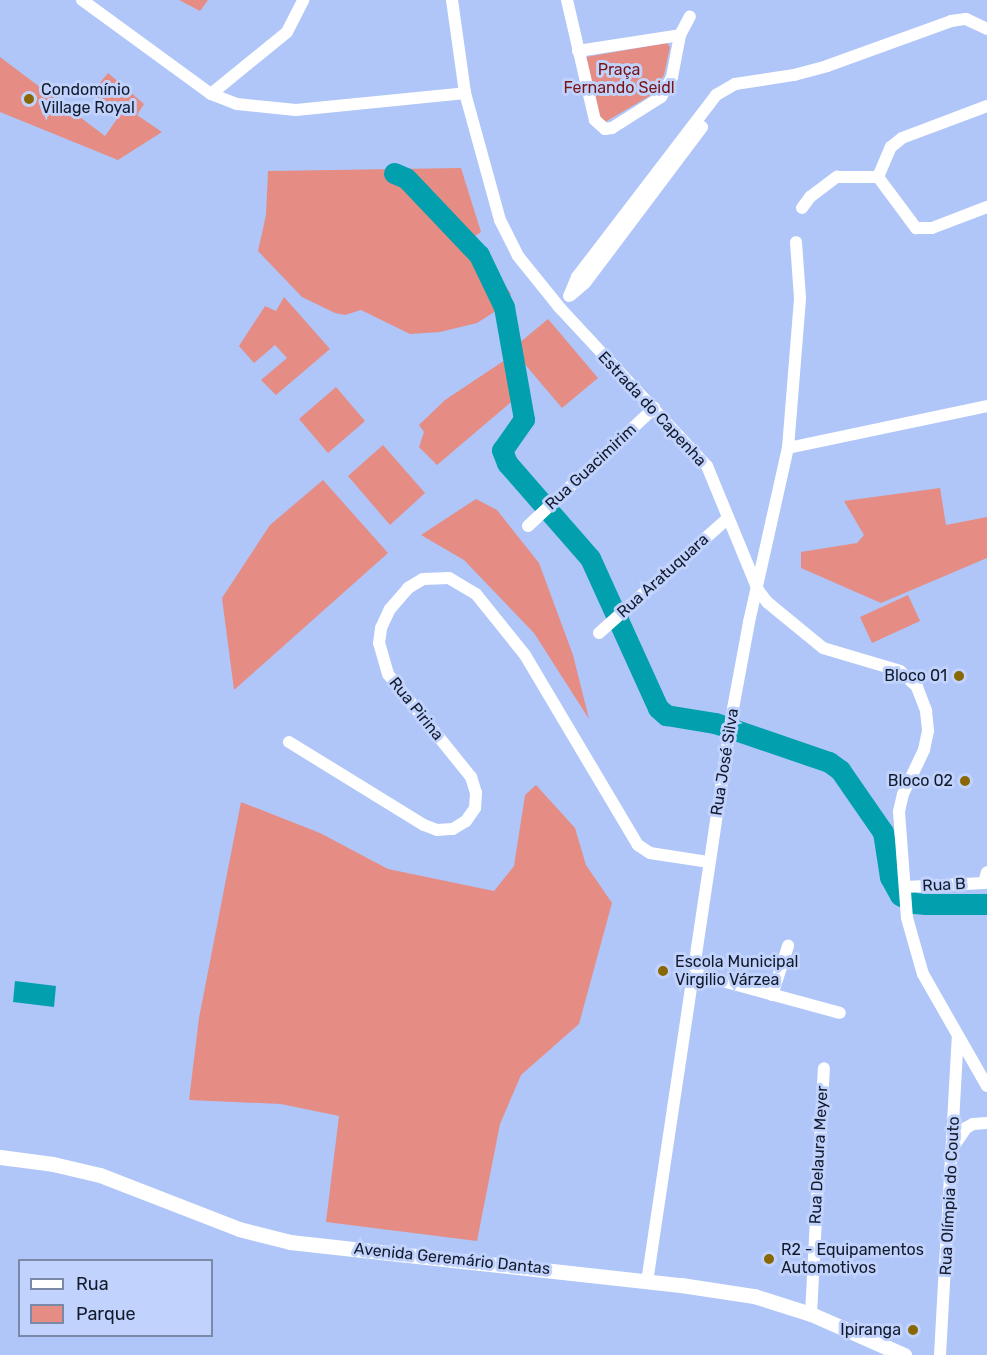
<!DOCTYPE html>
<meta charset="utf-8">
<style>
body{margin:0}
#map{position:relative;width:987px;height:1355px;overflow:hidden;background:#b0c6f8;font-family:Rubik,sans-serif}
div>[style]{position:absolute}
.green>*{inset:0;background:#e58c84}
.water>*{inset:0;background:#02a0ae}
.river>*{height:21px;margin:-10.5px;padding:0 10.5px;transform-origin:10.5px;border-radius:10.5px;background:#02a0ae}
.minor>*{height:12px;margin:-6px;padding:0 6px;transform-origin:6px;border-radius:6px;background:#fff}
.major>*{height:15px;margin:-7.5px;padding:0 7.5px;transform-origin:7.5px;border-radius:7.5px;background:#fff}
.dots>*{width:16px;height:16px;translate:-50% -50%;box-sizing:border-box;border:3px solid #c1d3fc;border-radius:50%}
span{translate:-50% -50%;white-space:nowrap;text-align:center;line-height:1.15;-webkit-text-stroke:6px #c1d3fc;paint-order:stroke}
.park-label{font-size:16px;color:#781516}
.poi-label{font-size:16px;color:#121a2c}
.left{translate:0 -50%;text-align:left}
.right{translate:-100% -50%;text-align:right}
.street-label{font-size:16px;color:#121a2c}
.legend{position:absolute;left:18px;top:1259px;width:195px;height:78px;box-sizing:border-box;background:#c1d3fc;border:2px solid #7b89a9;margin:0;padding:8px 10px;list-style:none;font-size:18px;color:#121a2c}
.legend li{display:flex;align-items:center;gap:12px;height:30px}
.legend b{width:30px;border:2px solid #7b89a9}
</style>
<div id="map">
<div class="green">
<div style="clip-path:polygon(179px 0,208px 0,200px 11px)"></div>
<div style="clip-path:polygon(667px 43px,670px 47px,664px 75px,653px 94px,605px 122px,600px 121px,586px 57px)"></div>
<div style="clip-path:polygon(0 57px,105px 136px,119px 116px,91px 94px,108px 73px,144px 104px,137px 115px,162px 132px,118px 160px,0 112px)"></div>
<div style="clip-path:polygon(461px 168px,481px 232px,472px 238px,511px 294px,502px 307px,477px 323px,440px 332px,410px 334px,361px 310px,345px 315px,335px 313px,302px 297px,258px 251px,266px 215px,268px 171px)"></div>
<div style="clip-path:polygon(284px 297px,330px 349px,276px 395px,261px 380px,287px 358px,275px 345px,254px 363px,239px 346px,265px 306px,276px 311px)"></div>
<div style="clip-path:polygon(548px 319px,598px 378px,562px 408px,512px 349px)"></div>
<div style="clip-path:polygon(505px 360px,516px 398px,437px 465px,419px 447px,424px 432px,419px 425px,445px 400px)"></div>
<div style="clip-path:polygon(336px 387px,365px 421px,328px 453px,299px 419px)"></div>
<div style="clip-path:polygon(383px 445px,425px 493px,390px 525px,348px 476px)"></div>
<div style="clip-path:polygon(323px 480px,388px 553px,234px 690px,222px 598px,270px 525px)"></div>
<div style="clip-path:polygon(940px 488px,946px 525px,987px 517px,987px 558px,881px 603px,801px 568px,801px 552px,857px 543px,864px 535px,844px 501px)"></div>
<div style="clip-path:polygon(476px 499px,497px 510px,539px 563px,573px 655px,589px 719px,534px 633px,464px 560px,421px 535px)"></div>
<div style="clip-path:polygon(908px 595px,920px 621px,872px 643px,860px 617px)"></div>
<div style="clip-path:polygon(536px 785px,575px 828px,586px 865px,612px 903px,579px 1024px,521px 1075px,500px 1124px,477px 1241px,326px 1222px,339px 1116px,281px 1104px,189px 1100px,199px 1018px,241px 802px,320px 833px,388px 869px,494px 891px,514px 866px,525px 795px)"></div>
</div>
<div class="water">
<div style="clip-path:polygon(15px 981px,56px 986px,54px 1007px,13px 1002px)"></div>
</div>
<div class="river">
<div style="left:394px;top:173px;width:13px;rotate:23deg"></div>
<div style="left:406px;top:178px;width:106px;rotate:46.5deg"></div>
<div style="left:479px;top:255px;width:58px;rotate:64.3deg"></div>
<div style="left:504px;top:307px;width:114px;rotate:79.9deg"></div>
<div style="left:524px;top:419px;width:38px;rotate:125deg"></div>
<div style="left:502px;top:450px;width:14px;rotate:69deg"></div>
<div style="left:507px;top:463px;width:126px;rotate:48.9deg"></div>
<div style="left:590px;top:558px;width:165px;rotate:65.6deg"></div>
<div style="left:658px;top:708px;width:11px;rotate:41deg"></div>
<div style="left:666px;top:715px;width:50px;rotate:9.3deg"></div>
<div style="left:715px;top:723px;width:120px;rotate:18.9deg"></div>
<div style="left:829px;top:762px;width:14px;rotate:36deg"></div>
<div style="left:840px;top:770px;width:75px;rotate:55.3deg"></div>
<div style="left:883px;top:832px;width:46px;rotate:81.2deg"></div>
<div style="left:890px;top:877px;width:21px;rotate:61deg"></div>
<div style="left:900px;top:895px;width:16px;rotate:30deg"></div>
<div style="left:914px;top:903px;width:12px;rotate:5deg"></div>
<div style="left:926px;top:904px;width:61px"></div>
</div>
<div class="minor">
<div style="left:82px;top:0;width:160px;rotate:36.1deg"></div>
<div style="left:211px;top:94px;width:28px;rotate:21deg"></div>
<div style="left:237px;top:104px;width:59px;rotate:5.8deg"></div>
<div style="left:296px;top:110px;width:170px;rotate:-5.7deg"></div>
<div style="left:452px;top:0;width:94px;rotate:82deg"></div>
<div style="left:465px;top:93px;width:132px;rotate:74.6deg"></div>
<div style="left:500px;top:220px;width:40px;rotate:63.4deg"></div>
<div style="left:518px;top:256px;width:67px;rotate:51.1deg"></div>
<div style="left:560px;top:308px;width:216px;rotate:47.1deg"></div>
<div style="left:707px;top:466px;width:134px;rotate:67.6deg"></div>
<div style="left:758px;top:590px;width:15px;rotate:53deg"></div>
<div style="left:767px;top:602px;width:72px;rotate:39.4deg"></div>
<div style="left:823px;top:648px;width:80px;rotate:16.6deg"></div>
<div style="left:900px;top:671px;width:23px;rotate:43deg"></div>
<div style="left:917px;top:687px;width:26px;rotate:69deg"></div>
<div style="left:926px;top:711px;width:20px;rotate:84deg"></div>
<div style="left:928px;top:731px;width:19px;rotate:102deg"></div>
<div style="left:924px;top:750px;width:49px;rotate:115.5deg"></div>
<div style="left:903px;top:794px;width:18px;rotate:103deg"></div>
<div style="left:899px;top:812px;width:106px;rotate:85.7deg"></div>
<div style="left:907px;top:918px;width:58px;rotate:74.1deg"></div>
<div style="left:923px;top:974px;width:129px;rotate:60.3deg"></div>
<div style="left:567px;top:0;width:123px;rotate:76.9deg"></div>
<div style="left:595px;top:120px;width:13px;rotate:42deg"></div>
<div style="left:605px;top:129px;width:7px;rotate:-8deg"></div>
<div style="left:612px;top:128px;width:58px;rotate:-32.3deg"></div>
<div style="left:661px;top:97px;width:23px;rotate:-61deg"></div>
<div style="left:672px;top:77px;width:43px;rotate:-79.2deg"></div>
<div style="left:680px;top:35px;width:21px;rotate:-62deg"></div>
<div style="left:578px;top:51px;width:103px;rotate:-8.9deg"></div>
<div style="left:211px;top:94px;width:98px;rotate:-39.2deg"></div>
<div style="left:287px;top:32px;width:36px;rotate:-63deg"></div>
<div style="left:878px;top:177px;width:64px;rotate:53.3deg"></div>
<div style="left:916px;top:228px;width:16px"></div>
<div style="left:932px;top:228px;width:59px;rotate:-20.9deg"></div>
<div style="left:878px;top:177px;width:33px;rotate:-67deg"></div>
<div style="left:891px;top:147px;width:14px;rotate:-39deg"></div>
<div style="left:902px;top:138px;width:91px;rotate:-20.6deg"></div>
<div style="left:802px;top:208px;width:14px;rotate:-54deg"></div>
<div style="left:810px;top:197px;width:34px;rotate:-37deg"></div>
<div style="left:837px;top:177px;width:41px"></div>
<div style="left:571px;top:295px;width:18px;rotate:-41deg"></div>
<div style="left:585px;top:283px;width:195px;rotate:-53.1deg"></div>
<div style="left:569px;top:296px;width:21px;rotate:-67deg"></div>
<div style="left:577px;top:277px;width:229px;rotate:-52.6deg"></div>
<div style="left:716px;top:95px;width:22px;rotate:-30deg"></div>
<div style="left:735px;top:84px;width:60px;rotate:-8.7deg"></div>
<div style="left:794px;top:75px;width:34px;rotate:-15deg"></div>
<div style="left:827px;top:66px;width:132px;rotate:-19.9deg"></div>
<div style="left:951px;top:21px;width:15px;rotate:-8deg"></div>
<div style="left:966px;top:19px;width:23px;rotate:25deg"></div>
<div style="left:788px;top:448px;width:203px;rotate:-11.9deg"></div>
<div style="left:528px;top:526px;width:173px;rotate:-43.1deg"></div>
<div style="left:599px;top:633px;width:171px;rotate:-41.7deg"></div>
<div style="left:289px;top:742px;width:158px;rotate:31.6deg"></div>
<div style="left:424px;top:825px;width:14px;rotate:21deg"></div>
<div style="left:437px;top:830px;width:16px;rotate:-4deg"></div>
<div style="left:453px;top:829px;width:15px;rotate:-32deg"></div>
<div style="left:466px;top:821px;width:16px;rotate:-55deg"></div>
<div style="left:475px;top:808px;width:15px;rotate:-86deg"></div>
<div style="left:476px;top:793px;width:17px;rotate:-107deg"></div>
<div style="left:471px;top:777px;width:132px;rotate:-128.9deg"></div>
<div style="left:388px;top:674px;width:32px;rotate:-106deg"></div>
<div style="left:379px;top:643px;width:15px;rotate:-82deg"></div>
<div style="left:381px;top:628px;width:21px;rotate:-65deg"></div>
<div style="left:390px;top:609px;width:28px;rotate:-49deg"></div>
<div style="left:408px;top:588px;width:17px;rotate:-31deg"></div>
<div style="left:423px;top:579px;width:26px;rotate:-2deg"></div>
<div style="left:449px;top:578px;width:31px;rotate:31deg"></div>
<div style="left:476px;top:594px;width:78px;rotate:51.2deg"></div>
<div style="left:525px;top:655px;width:221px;rotate:59.3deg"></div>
<div style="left:638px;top:845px;width:14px;rotate:34deg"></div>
<div style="left:650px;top:853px;width:60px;rotate:8.7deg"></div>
<div style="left:905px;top:887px;width:79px;rotate:-2.9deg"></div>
<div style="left:984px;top:883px;width:11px;rotate:-75deg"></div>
<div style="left:693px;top:973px;width:152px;rotate:15.2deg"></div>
<div style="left:772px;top:995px;width:52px;rotate:-71.9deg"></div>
<div style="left:954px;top:1146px;width:22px;rotate:-56deg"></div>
<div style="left:966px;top:1128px;width:8px;rotate:-30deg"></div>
<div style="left:973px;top:1124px;width:14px;rotate:-4deg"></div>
<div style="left:647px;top:1282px;width:574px;rotate:-81.49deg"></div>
<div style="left:732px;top:714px;width:94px;rotate:-79.5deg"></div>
<div style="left:749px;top:622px;width:178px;rotate:-77.4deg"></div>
<div style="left:788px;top:448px;width:150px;rotate:-85.4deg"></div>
<div style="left:800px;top:298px;width:56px;rotate:-94.1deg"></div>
<div style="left:811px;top:1314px;width:246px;rotate:-87deg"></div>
<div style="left:940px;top:1355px;width:318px;rotate:-86.8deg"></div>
</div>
<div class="major">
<div style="left:0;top:1157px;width:53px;rotate:7.5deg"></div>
<div style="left:53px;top:1164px;width:48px;rotate:13.2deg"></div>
<div style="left:100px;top:1175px;width:149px;rotate:21.2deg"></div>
<div style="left:239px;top:1229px;width:53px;rotate:14.3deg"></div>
<div style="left:290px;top:1242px;width:393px;rotate:6.3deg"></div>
<div style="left:681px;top:1285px;width:74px;rotate:8.6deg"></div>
<div style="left:754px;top:1296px;width:60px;rotate:17.5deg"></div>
<div style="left:811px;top:1314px;width:102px;rotate:23.8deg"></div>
</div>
<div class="dots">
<div style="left:29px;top:99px;background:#896704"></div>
<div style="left:959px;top:676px;background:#896704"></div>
<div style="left:965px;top:781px;background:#896704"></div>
<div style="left:663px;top:971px;background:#896704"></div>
<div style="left:769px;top:1259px;background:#896704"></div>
<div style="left:913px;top:1330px;background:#896704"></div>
</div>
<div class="park-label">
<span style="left:619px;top:79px">Praça<br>Fernando Seidl</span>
</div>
<div class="poi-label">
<span class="left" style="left:41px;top:99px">Condomínio<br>Village Royal</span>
<span class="right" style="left:947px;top:676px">Bloco 01</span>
<span class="right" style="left:953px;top:781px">Bloco 02</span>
<span class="left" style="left:675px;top:971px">Escola Municipal<br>Virgilio Várzea</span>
<span class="left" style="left:781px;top:1259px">R2 - Equipamentos<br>Automotivos</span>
<span class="right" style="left:901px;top:1330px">Ipiranga</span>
</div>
<div class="street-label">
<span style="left:652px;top:409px;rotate:47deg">Estrada do Capenha</span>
<span style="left:591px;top:467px;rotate:-43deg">Rua Guacimirim</span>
<span style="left:663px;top:576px;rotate:-42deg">Rua Aratuquara</span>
<span style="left:416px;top:709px;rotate:51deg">Rua Pirina</span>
<span style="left:725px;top:762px;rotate:-81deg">Rua José Silva</span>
<span style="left:944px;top:885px;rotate:-3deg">Rua B</span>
<span style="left:819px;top:1155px;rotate:-87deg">Rua Delaura Meyer</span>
<span style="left:950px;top:1196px;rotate:-87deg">Rua Olímpia do Couto</span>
<span style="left:452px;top:1259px;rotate:6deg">Avenida Geremário Dantas</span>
</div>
<ul class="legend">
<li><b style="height:8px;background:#fff"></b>Rua</li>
<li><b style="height:16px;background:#e58c84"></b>Parque</li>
</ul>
</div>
